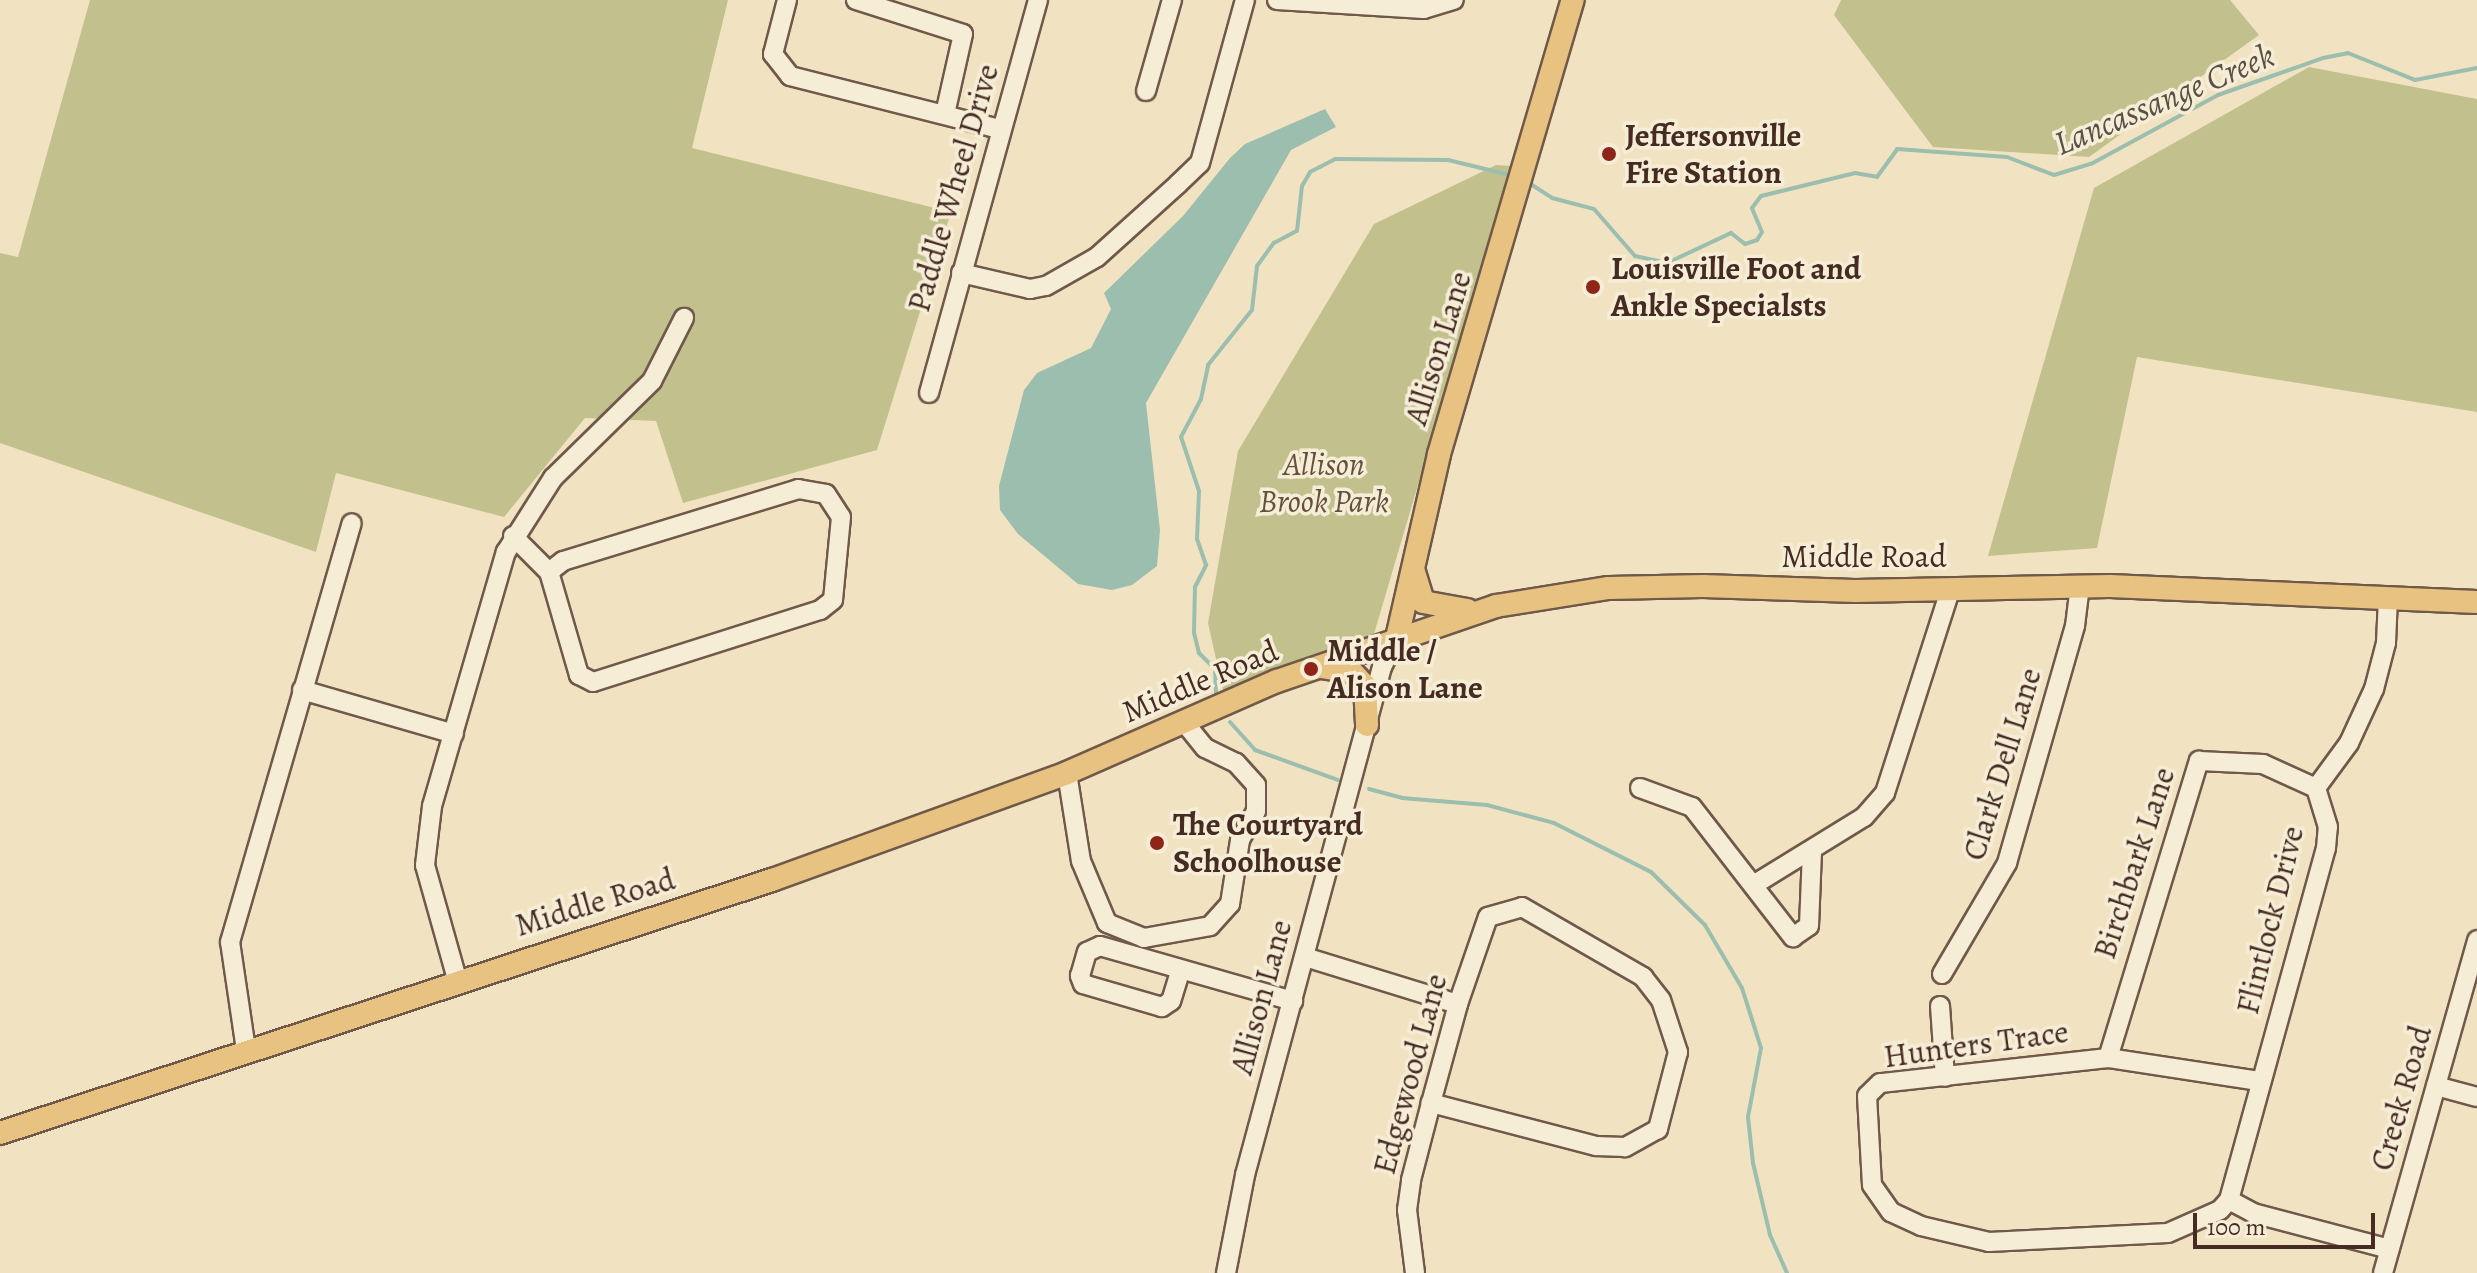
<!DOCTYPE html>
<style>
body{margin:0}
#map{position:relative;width:2477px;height:1273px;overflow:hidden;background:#f1e3c1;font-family:Alegreya,serif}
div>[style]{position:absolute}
.green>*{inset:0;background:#c2c18e}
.water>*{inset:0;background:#9bbeaf}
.stream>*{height:4px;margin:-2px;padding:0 2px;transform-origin:2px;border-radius:2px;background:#9bbeaf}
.roads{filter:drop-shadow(2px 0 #70594a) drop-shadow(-2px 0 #70594a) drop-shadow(0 2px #70594a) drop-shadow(0 -2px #70594a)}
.minor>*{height:18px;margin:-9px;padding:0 9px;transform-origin:9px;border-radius:9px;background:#f6edd7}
.major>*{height:22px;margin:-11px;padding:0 11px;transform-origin:11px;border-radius:11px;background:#e8c280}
.dots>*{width:22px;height:22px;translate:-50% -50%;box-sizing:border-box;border:4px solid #f6edd7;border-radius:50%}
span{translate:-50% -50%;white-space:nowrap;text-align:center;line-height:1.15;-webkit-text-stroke:7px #f6edd7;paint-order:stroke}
.poi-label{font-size:32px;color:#452b22;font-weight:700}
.left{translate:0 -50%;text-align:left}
.street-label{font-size:32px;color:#452b22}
.park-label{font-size:32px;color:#64503d;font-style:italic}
.water-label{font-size:34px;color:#5a5045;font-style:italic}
.scale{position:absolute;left:2193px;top:1213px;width:182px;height:36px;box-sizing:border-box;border:4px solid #452b22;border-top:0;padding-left:10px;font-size:24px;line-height:28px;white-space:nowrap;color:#452b22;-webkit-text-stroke:6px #f6edd7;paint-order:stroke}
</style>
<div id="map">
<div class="green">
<div style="clip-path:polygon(90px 0,728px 0,692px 148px,951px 212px,877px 450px,683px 503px,656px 421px,585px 418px,504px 517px,336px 473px,316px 552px,0 443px,0 253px,18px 257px)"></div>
<div style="clip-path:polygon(1841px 0,2230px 0,2259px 35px,2089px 157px,1933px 147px,1834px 15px)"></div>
<div style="clip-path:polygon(2309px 67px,2477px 99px,2477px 412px,2137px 357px,2097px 548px,1988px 556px,2094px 188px)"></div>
<div style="clip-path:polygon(1496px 165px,1512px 166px,1374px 634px,1226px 704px,1208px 623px,1238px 451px,1374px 224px)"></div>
</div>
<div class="water">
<div style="clip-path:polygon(1325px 109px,1336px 127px,1291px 150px,1146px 403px,1160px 530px,1157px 566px,1132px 585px,1112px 590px,1078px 584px,1018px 534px,1000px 510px,999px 486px,1024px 390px,1037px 373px,1091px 348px,1111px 309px,1104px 293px,1183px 216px,1230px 158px,1245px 144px)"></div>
</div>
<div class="stream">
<div style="left:1526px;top:181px;width:31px;rotate:33deg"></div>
<div style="left:1552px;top:198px;width:43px;rotate:14.7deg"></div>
<div style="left:1594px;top:209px;width:62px;rotate:48.9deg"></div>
<div style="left:1635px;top:256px;width:33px;rotate:12deg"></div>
<div style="left:1667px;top:263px;width:71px;rotate:-25.1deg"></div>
<div style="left:1731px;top:233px;width:18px;rotate:38deg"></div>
<div style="left:1745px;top:244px;width:13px;rotate:-18deg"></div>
<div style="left:1757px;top:240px;width:9px;rotate:-58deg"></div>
<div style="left:1762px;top:232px;width:26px;rotate:-113deg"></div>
<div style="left:1752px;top:208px;width:15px;rotate:-53deg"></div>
<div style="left:1761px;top:196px;width:97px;rotate:-13.7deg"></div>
<div style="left:1855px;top:173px;width:22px;rotate:10deg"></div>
<div style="left:1877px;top:177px;width:34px;rotate:-54deg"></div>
<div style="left:1897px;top:149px;width:110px;rotate:4.2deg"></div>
<div style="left:2007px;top:157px;width:50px;rotate:21deg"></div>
<div style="left:2054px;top:175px;width:39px;rotate:-17deg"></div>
<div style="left:2091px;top:164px;width:145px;rotate:-28.5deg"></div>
<div style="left:2218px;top:95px;width:111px;rotate:-19.4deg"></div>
<div style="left:2323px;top:58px;width:25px;rotate:-11deg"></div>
<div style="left:2348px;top:53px;width:72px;rotate:21.9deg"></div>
<div style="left:2415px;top:80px;width:63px;rotate:-11deg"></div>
<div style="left:1216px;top:694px;width:25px;rotate:-92deg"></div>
<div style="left:1215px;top:669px;width:23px;rotate:-135deg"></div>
<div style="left:1199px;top:653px;width:21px;rotate:-104deg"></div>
<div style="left:1194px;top:633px;width:46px;rotate:-88.8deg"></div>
<div style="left:1195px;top:587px;width:25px;rotate:-63deg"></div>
<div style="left:1206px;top:565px;width:28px;rotate:-109deg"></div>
<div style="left:1197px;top:539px;width:48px;rotate:-87.6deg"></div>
<div style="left:1199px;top:491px;width:57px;rotate:-108.4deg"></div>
<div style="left:1181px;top:437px;width:43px;rotate:-62.2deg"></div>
<div style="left:1201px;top:399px;width:35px;rotate:-78deg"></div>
<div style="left:1208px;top:365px;width:70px;rotate:-51.3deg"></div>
<div style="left:1252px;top:310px;width:44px;rotate:-83.5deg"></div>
<div style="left:1257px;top:266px;width:29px;rotate:-54deg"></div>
<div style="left:1274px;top:243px;width:26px;rotate:-28deg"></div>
<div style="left:1297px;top:231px;width:45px;rotate:-83.7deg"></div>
<div style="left:1302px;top:186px;width:16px;rotate:-60deg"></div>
<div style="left:1310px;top:172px;width:29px;rotate:-27deg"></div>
<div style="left:1336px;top:159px;width:112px;rotate:0.5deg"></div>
<div style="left:1448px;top:160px;width:68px;rotate:13.6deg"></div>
<div style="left:1230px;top:722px;width:38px;rotate:48deg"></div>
<div style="left:1255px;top:750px;width:88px;rotate:19.9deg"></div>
<div style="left:1369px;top:789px;width:34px;rotate:15deg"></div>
<div style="left:1402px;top:798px;width:85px;rotate:4.7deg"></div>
<div style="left:1487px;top:805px;width:69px;rotate:15deg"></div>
<div style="left:1554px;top:823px;width:109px;rotate:26.8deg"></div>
<div style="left:1651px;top:872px;width:76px;rotate:44.5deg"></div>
<div style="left:1705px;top:925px;width:73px;rotate:59.6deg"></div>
<div style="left:1742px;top:988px;width:63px;rotate:72.4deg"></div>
<div style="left:1761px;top:1048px;width:70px;rotate:100.7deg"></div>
<div style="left:1748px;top:1117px;width:46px;rotate:83.8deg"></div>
<div style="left:1753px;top:1163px;width:74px;rotate:76.7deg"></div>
<div style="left:1770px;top:1235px;width:42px;rotate:65.9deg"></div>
</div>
<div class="roads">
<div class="minor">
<div style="left:787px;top:0;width:56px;rotate:104.5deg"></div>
<div style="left:773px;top:54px;width:28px;rotate:52deg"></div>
<div style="left:790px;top:76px;width:217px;rotate:14.2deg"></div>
<div style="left:856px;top:0;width:112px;rotate:17.6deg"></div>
<div style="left:963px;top:34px;width:82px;rotate:102.7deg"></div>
<div style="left:1277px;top:0;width:147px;rotate:3.5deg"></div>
<div style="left:1424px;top:9px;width:31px;rotate:-17deg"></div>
<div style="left:1146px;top:91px;width:95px;rotate:-74.1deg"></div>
<div style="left:961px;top:273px;width:71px;rotate:13.1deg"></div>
<div style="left:1030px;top:289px;width:16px;rotate:-11deg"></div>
<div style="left:1046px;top:286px;width:59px;rotate:-29.6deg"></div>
<div style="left:1097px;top:257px;width:109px;rotate:-42deg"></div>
<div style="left:1178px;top:184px;width:30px;rotate:-44deg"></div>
<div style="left:1200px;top:163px;width:169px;rotate:-74.6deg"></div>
<div style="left:929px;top:393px;width:408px;rotate:-74.5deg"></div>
<div style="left:513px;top:536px;width:51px;rotate:45deg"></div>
<div style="left:549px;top:572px;width:18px;rotate:-38deg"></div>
<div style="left:563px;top:561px;width:246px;rotate:-17deg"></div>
<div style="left:798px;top:489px;width:28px;rotate:10deg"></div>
<div style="left:826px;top:494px;width:27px;rotate:57deg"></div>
<div style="left:841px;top:517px;width:83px;rotate:95.5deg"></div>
<div style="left:833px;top:600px;width:16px;rotate:142deg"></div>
<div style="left:820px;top:610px;width:238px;rotate:162.4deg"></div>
<div style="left:593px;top:682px;width:16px;rotate:-153deg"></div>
<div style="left:579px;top:675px;width:107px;rotate:-106.2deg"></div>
<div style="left:302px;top:690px;width:158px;rotate:16.1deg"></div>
<div style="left:1067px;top:773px;width:89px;rotate:81deg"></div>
<div style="left:1081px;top:861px;width:67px;rotate:67.2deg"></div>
<div style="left:1107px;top:923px;width:40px;rotate:22deg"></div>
<div style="left:1144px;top:938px;width:67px;rotate:-10.3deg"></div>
<div style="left:1210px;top:926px;width:30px;rotate:-48deg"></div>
<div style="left:1230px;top:904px;width:65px;rotate:-81.1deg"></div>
<div style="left:1240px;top:840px;width:33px;rotate:-61deg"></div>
<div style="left:1256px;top:811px;width:26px;rotate:-90deg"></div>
<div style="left:1256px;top:785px;width:30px;rotate:-132deg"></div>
<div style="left:1236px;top:763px;width:34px;rotate:-154deg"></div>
<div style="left:1205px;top:748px;width:33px;rotate:-129deg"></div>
<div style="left:1640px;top:788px;width:55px;rotate:20.1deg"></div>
<div style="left:1692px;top:807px;width:165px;rotate:52.2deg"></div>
<div style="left:1793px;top:937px;width:19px;rotate:-35deg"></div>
<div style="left:1809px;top:926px;width:76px;rotate:-87.7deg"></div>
<div style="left:1755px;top:884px;width:128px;rotate:-31.6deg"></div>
<div style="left:1864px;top:817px;width:32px;rotate:-49deg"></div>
<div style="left:1885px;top:793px;width:215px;rotate:-72.2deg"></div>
<div style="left:1305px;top:957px;width:160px;rotate:17.1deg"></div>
<div style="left:1180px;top:972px;width:30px;rotate:107deg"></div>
<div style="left:1171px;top:1001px;width:11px;rotate:146deg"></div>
<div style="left:1162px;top:1007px;width:82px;rotate:-163.8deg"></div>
<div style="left:1083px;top:984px;width:9px;rotate:-111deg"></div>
<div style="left:1080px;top:976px;width:25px;rotate:-74deg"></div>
<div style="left:1087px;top:952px;width:14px;rotate:-25deg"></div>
<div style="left:1100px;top:946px;width:201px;rotate:15.9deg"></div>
<div style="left:1942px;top:974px;width:129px;rotate:-59.6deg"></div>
<div style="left:2007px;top:863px;width:247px;rotate:-74deg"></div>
<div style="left:2075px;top:626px;width:39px;rotate:-83deg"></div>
<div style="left:457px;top:979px;width:118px;rotate:-105.7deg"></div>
<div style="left:425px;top:865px;width:59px;rotate:-83.2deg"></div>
<div style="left:432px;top:806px;width:265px;rotate:-73.8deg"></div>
<div style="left:506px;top:552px;width:88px;rotate:-57.6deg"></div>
<div style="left:553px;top:478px;width:139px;rotate:-44.4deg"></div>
<div style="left:652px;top:381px;width:71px;rotate:-63.1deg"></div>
<div style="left:1940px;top:1006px;width:71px;rotate:86deg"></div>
<div style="left:246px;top:1050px;width:109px;rotate:-98.4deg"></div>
<div style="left:230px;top:942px;width:436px;rotate:-73.8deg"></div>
<div style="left:2108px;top:1058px;width:311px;rotate:-73deg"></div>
<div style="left:2199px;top:761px;width:64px;rotate:2.7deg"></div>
<div style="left:2263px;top:764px;width:58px;rotate:24.4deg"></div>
<div style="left:2259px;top:1081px;width:153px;rotate:-171.3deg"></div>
<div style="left:2108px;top:1058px;width:229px;rotate:173.7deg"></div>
<div style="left:1880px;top:1083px;width:18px;rotate:135deg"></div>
<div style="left:1867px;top:1096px;width:89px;rotate:86.8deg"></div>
<div style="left:1872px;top:1185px;width:33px;rotate:55deg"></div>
<div style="left:1891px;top:1212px;width:33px;rotate:25deg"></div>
<div style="left:1921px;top:1226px;width:70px;rotate:13.2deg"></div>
<div style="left:1989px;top:1242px;width:179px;rotate:-2.9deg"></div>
<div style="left:2168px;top:1233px;width:57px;rotate:-23.9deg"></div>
<div style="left:2220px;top:1210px;width:13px;rotate:-48deg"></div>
<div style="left:2229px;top:1200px;width:365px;rotate:-74.6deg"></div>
<div style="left:2326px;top:848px;width:21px;rotate:-85deg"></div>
<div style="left:2328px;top:827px;width:41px;rotate:-107.1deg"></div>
<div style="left:2316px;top:788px;width:56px;rotate:-53.7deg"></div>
<div style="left:2349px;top:743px;width:60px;rotate:-65.2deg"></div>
<div style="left:2374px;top:689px;width:48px;rotate:-75.4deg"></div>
<div style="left:2386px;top:643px;width:45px;rotate:-87.5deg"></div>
<div style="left:2436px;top:1086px;width:42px;rotate:15deg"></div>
<div style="left:2229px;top:1200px;width:27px;rotate:28deg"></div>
<div style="left:2253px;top:1213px;width:141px;rotate:14.8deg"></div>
<div style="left:1226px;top:1273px;width:100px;rotate:-79deg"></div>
<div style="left:1245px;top:1175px;width:526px;rotate:-74.91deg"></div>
<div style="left:1382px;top:667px;width:33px;rotate:-63deg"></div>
<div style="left:1415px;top:1273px;width:64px;rotate:-97.2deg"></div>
<div style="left:1407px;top:1210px;width:30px;rotate:-82deg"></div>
<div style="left:1411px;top:1180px;width:80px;rotate:-75.4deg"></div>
<div style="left:1431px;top:1103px;width:103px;rotate:-74.7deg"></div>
<div style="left:1458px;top:1004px;width:92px;rotate:-71deg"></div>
<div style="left:1488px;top:917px;width:35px;rotate:-16deg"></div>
<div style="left:1522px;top:907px;width:140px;rotate:30deg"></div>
<div style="left:1643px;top:977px;width:29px;rotate:52deg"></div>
<div style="left:1661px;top:1000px;width:55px;rotate:71.9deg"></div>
<div style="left:1678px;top:1052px;width:80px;rotate:104.6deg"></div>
<div style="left:1658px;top:1129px;width:38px;rotate:151deg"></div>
<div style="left:1625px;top:1147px;width:29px;rotate:-178deg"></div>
<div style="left:1596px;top:1146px;width:171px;rotate:-165.4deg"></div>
<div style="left:2383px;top:1273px;width:346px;rotate:-74.2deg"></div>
</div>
<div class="major">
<div style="left:1414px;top:572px;width:31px;rotate:73deg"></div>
<div style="left:1423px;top:602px;width:45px;rotate:10.3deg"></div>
<div style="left:1397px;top:638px;width:189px;rotate:-77.1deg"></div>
<div style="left:1439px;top:454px;width:473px;rotate:-73.6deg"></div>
<div style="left:1321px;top:667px;width:31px;rotate:9deg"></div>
<div style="left:1352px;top:672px;width:19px;rotate:47deg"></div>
<div style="left:1365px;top:686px;width:39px;rotate:87deg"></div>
<div style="left:0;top:1133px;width:812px;rotate:-18.15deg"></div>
<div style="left:772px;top:880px;width:314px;rotate:-19.9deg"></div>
<div style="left:1067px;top:773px;width:229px;rotate:-23.7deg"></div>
<div style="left:1277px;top:681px;width:231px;rotate:-18.9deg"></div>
<div style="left:1496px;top:606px;width:114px;rotate:-9.1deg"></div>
<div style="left:1609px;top:588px;width:94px;rotate:-1.2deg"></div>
<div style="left:1703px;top:586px;width:152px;rotate:1.9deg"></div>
<div style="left:1855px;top:591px;width:255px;rotate:-1.1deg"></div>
<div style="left:2110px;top:586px;width:367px;rotate:2.5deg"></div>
</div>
</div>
<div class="dots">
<div style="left:1609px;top:154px;background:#8f2418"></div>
<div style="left:1593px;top:287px;background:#8f2418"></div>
<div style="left:1311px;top:669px;background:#8f2418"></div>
<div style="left:1157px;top:843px;background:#8f2418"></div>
</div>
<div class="poi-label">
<span class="left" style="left:1625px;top:154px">Jeffersonville<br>Fire Station</span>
<span class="left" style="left:1611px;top:287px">Louisville Foot and<br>Ankle Specialsts</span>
<span class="left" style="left:1327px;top:669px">Middle /<br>Alison Lane</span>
<span class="left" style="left:1173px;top:843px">The Courtyard<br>Schoolhouse</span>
</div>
<div class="street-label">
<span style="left:953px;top:188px;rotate:-74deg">Paddle Wheel Drive</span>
<span style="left:1438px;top:348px;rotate:-73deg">Allison Lane</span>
<span style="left:1864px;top:556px">Middle Road</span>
<span style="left:1200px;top:681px;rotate:-23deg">Middle Road</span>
<span style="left:2002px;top:764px;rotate:-73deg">Clark Dell Lane</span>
<span style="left:2134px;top:863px;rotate:-72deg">Birchbark Lane</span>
<span style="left:595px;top:902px;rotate:-17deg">Middle Road</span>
<span style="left:2270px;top:920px;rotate:-76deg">Flintlock Drive</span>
<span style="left:1261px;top:997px;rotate:-75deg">Allison Lane</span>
<span style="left:1976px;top:1044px;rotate:-8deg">Hunters Trace</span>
<span style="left:1410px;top:1074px;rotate:-75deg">Edgewood Lane</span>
<span style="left:2401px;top:1098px;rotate:-74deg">Creek Road</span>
</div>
<div class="park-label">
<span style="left:1324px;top:483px">Allison<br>Brook Park</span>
</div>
<div class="water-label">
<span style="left:2164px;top:99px;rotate:-23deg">Lancassange Creek</span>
</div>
<div class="scale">100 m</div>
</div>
